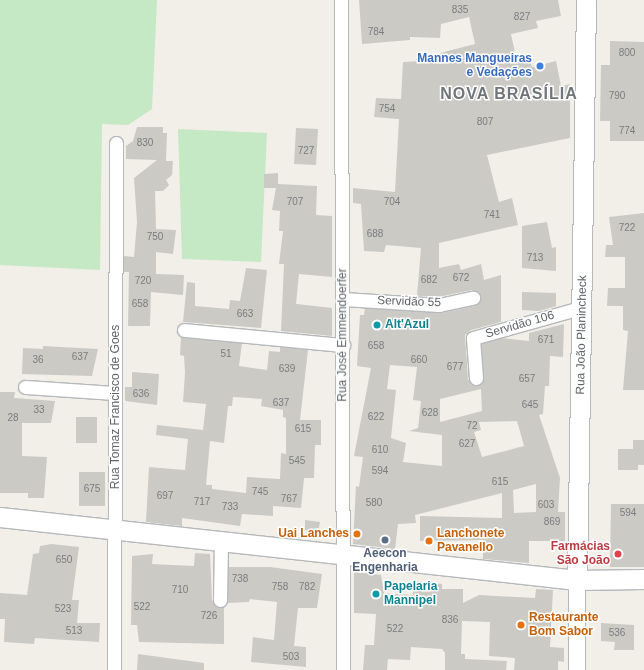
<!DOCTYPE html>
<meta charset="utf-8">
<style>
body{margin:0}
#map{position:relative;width:644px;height:670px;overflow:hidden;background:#f1efe8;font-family:Arial,sans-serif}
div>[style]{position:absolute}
.green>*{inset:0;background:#c5e8c5}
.building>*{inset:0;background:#cccac5}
.roads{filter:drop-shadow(1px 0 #b5b8bc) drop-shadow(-1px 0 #b5b8bc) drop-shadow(0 1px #b5b8bc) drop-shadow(0 -1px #b5b8bc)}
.minor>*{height:13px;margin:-6.5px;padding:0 6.5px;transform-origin:6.5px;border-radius:6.5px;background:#fff}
.tertiary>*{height:16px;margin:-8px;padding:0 8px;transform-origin:8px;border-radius:8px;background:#fff}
.secondary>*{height:19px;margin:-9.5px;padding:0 9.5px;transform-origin:9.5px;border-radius:9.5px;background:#fff}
.dots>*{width:11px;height:11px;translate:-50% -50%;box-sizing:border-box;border:2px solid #fff;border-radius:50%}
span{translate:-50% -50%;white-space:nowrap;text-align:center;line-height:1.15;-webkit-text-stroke:3px #fff;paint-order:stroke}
.number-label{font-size:10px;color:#7a7d7f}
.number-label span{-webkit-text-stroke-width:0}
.shop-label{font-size:12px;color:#366cbe;font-weight:700}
.right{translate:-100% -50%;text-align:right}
.street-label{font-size:12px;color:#5f6368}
.culture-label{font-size:12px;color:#0d838f;font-weight:700}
.left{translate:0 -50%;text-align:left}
.food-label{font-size:12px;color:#c56008;font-weight:700}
.health-label{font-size:12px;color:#be3a42;font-weight:700}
.service-label{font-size:12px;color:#4e5e75;font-weight:700}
.district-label{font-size:16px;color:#70757a;font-weight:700;letter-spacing:1px}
</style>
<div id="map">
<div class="green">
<div style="clip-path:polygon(0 0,157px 0,152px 109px,128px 125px,102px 124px,100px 270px,0 265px)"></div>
<div style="clip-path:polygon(178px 129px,267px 133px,261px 262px,182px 259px)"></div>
</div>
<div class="building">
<div style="clip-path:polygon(evenodd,359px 0,558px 0,561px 16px,536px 21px,538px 28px,511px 34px,516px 57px,528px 54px,532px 67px,556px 61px,561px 86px,570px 84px,570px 138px,487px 155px,499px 202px,512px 198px,518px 225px,439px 243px,439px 268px,459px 264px,461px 270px,481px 264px,484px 280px,501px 275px,501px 322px,471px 330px,465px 335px,468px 379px,472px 385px,483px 381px,481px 344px,501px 338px,529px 341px,529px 333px,564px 324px,563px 357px,550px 356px,549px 386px,545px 386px,543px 414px,539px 415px,560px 478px,558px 512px,565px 512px,565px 541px,529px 541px,529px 563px,483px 559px,483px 540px,420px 541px,420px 516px,502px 518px,502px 493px,415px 515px,416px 523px,398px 524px,395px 549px,353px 544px,356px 486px,359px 487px,363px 457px,354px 456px,371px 368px,357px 366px,360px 315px,364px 315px,365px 308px,441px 313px,475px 306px,481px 297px,472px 290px,438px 297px,417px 296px,421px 248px,386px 245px,384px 252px,364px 251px,361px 204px,353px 203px,353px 188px,395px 192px,399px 119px,374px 117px,376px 98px,401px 99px,403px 62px,441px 60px,440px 53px,475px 44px,469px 17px,441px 24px,440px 38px,410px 37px,410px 40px,362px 44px,359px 0,390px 365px,417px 367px,413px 400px,421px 401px,418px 428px,409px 431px,442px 435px,442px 466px,403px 462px,406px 443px,391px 438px,396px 390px,387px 389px,390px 365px,359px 0,481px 389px,482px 411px,440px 422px,440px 399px,481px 389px,359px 0,517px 421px,524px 446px,482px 457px,474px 432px,481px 430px,479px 422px,517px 421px,359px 0,536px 484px,536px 512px,514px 513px,513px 490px,536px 484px)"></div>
<div style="clip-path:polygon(610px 41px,644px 42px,644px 141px,610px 141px,610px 121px,600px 121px,601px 65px,610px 65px)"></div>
<div style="clip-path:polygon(137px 127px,163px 127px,163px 133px,167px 133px,166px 161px,173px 161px,172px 175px,166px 180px,169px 185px,163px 191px,155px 191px,156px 229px,176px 230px,173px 254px,156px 252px,156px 274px,184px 275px,183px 295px,151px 292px,150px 326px,128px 326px,129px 272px,124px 272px,124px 256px,134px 257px,137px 222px,134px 178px,157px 160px,126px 159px,126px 146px,133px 141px)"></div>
<div style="clip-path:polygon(296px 128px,318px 129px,316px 165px,294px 164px)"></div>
<div style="clip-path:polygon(278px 173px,278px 184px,317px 186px,316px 215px,332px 216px,332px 277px,299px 274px,296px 304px,332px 308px,332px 336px,281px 331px,284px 264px,279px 264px,283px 231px,279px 231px,280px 211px,272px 210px,276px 188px,264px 188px,264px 174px)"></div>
<div style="clip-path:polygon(644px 213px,644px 390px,623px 390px,628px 331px,623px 330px,623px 306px,607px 306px,608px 288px,625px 288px,625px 257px,605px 257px,606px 245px,613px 245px,609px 217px)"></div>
<div style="clip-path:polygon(547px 222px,552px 248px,556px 247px,556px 271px,522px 268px,522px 226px)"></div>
<div style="clip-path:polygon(246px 268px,267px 270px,261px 328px,183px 322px,187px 282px,195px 283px,195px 306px,229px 309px,230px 300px,240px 301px)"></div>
<div style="clip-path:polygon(522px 292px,556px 293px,556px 306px,539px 311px,522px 310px)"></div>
<div style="clip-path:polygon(evenodd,181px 337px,242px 343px,239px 366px,267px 370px,269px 351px,280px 352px,280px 347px,308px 350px,300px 420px,321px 420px,321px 445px,315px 445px,314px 478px,304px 478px,301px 508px,273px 506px,273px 516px,242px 514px,240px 526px,182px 518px,182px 526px,146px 522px,149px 467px,185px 470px,188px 439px,156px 435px,157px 425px,203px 430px,206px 404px,183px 402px,185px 373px,184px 356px,180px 355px,181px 337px,233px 397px,262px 399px,261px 406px,283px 410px,283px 417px,286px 418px,286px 454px,281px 453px,280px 479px,247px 477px,246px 493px,212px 489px,212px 485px,206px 485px,210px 441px,224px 443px,228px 406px,232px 406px,233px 397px)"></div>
<div style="clip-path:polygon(43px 346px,98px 349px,92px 376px,22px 374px,23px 348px,43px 349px)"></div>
<div style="clip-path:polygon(132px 372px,159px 374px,157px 405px,125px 401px,125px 387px,132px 387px)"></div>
<div style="clip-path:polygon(0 392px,15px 392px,14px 398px,55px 401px,51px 423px,22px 423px,22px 456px,47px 457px,44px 498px,28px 498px,28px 493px,0 493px)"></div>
<div style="clip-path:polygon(76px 417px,97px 417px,97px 443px,76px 443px)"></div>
<div style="clip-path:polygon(633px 440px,644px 440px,644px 465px,638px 465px,638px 470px,618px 470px,618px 449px,633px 449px)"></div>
<div style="clip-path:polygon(79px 472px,105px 472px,105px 506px,79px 506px)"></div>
<div style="clip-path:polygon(611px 504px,644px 504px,644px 567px,610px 567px)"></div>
<div style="clip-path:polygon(305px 520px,320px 522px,318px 532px,305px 530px)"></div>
<div style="clip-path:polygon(51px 544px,79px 547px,72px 600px,79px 600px,77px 623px,100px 623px,99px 642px,35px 638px,34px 644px,4px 642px,5px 619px,0 619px,0 593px,27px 595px,33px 554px,39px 553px,40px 546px)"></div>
<div style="clip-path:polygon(195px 553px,210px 554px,212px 600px,216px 607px,224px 607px,224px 644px,139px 642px,137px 625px,131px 625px,132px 556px,153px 554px,152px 564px,194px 566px)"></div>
<div style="clip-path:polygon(229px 567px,270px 567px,322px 574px,317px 608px,298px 608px,294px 646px,306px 647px,306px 667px,251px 662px,253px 637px,274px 640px,277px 602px,250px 599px,249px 602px,227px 603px)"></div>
<div style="clip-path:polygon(354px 572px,381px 575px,384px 593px,413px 595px,413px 581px,442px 584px,442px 589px,463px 589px,463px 603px,479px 595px,535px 598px,536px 589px,553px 590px,550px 647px,564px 648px,564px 662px,558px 661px,558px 670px,514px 670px,515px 658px,489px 656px,490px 622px,462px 621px,461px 654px,465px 654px,465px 659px,507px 661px,506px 670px,445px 670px,445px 653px,442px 649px,411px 647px,410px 660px,388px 659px,387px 670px,363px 670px,365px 645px,374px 645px,376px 614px,354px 613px)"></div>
<div style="clip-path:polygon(601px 623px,634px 625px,634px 650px,614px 650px,615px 642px,601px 641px)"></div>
<div style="clip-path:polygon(138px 654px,204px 663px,204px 670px,137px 670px)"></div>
</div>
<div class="roads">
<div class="minor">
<div style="left:341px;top:0;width:670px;rotate:89.83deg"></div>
<div style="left:343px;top:299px;width:96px;rotate:3.6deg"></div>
<div style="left:439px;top:305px;width:35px;rotate:-12deg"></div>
<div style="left:184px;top:330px;width:160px;rotate:5.4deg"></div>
<div style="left:476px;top:378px;width:40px;rotate:-94.3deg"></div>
<div style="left:473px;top:338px;width:114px;rotate:-15.7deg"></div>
<div style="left:25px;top:387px;width:90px;rotate:3.8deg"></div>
<div style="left:220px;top:600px;width:59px;rotate:-89deg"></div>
<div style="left:114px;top:670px;width:527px;rotate:-89.78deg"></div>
</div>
<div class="tertiary">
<div style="left:577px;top:580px;width:90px;rotate:90deg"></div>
</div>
<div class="secondary">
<div style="left:0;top:517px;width:580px;rotate:6.23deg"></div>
<div style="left:577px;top:580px;width:67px;rotate:-0.9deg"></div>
<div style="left:577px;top:580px;width:580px;rotate:-89.11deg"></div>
</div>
</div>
<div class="dots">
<div style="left:540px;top:66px;background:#3f7fe0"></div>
<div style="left:377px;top:325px;background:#0f9aa8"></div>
<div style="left:357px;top:534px;background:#e8710a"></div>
<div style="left:385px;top:540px;background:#5c6f8a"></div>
<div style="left:429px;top:541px;background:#e8710a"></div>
<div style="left:618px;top:554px;background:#e0444e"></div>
<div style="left:376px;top:594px;background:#0f9aa8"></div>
<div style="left:521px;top:625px;background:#e8710a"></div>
</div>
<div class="number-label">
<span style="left:460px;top:10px">835</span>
<span style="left:522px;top:17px">827</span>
<span style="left:376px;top:32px">784</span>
<span style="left:627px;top:53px">800</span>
<span style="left:617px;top:96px">790</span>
<span style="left:387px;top:109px">754</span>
<span style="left:485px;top:122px">807</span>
<span style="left:627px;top:131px">774</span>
<span style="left:145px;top:143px">830</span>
<span style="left:306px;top:151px">727</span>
<span style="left:295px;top:202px">707</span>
<span style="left:392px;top:202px">704</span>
<span style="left:492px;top:215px">741</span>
<span style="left:627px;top:228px">722</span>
<span style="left:375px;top:234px">688</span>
<span style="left:155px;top:237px">750</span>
<span style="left:535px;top:258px">713</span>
<span style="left:461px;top:278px">672</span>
<span style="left:429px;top:280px">682</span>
<span style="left:143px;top:281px">720</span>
<span style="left:140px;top:304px">658</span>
<span style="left:245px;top:314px">663</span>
<span style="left:546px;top:340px">671</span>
<span style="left:376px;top:346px">658</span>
<span style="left:226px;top:354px">51</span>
<span style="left:80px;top:357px">637</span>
<span style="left:38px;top:360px">36</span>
<span style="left:419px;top:360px">660</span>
<span style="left:455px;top:367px">677</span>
<span style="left:287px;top:369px">639</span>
<span style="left:527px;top:379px">657</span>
<span style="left:141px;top:394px">636</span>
<span style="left:281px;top:403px">637</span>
<span style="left:530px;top:405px">645</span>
<span style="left:39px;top:410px">33</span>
<span style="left:430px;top:413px">628</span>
<span style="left:376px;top:417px">622</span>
<span style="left:13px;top:418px">28</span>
<span style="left:472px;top:426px">72</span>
<span style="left:303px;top:429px">615</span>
<span style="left:467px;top:444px">627</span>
<span style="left:380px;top:450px">610</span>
<span style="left:297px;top:461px">545</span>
<span style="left:380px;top:471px">594</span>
<span style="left:500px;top:482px">615</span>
<span style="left:92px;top:489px">675</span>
<span style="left:260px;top:492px">745</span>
<span style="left:165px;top:496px">697</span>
<span style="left:289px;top:499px">767</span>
<span style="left:202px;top:502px">717</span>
<span style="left:374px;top:503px">580</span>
<span style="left:546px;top:505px">603</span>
<span style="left:230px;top:507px">733</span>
<span style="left:628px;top:513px">594</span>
<span style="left:552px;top:522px">869</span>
<span style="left:64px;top:560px">650</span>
<span style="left:240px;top:579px">738</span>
<span style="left:280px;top:587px">758</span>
<span style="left:307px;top:587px">782</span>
<span style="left:180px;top:590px">710</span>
<span style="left:142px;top:607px">522</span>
<span style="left:63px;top:609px">523</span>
<span style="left:209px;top:616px">726</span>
<span style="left:450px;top:620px">836</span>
<span style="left:395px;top:629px">522</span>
<span style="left:74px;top:631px">513</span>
<span style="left:617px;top:633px">536</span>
<span style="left:291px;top:657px">503</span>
</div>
<div class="shop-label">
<span class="right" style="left:532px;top:66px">Mannes Mangueiras<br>e Vedações</span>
</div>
<div class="street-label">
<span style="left:409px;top:302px;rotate:2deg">Servidão 55</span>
<span style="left:520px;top:325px;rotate:-16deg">Servidão 106</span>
<span style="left:343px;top:335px;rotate:-90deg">Rua José Emmendoerfer</span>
<span style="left:582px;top:335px;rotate:-89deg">Rua João Planincheck</span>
<span style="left:116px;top:407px;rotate:-90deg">Rua Tomaz Francisco de Goes</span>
</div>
<div class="culture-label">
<span class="left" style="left:385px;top:325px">Alt'Azul</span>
<span class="left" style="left:384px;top:594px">Papelaria<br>Mannipel</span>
</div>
<div class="food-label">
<span class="right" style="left:349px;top:534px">Uai Lanches</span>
<span class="left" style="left:437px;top:541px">Lanchonete<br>Pavanello</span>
<span class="left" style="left:529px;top:625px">Restaurante<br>Bom Sabor</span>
</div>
<div class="health-label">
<span class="right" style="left:610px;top:554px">Farmácias<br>São João</span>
</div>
<div class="service-label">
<span style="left:385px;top:561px">Aeecon<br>Engenharia</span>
</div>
<div class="district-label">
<span style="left:509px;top:94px">NOVA BRASÍLIA</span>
</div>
</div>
